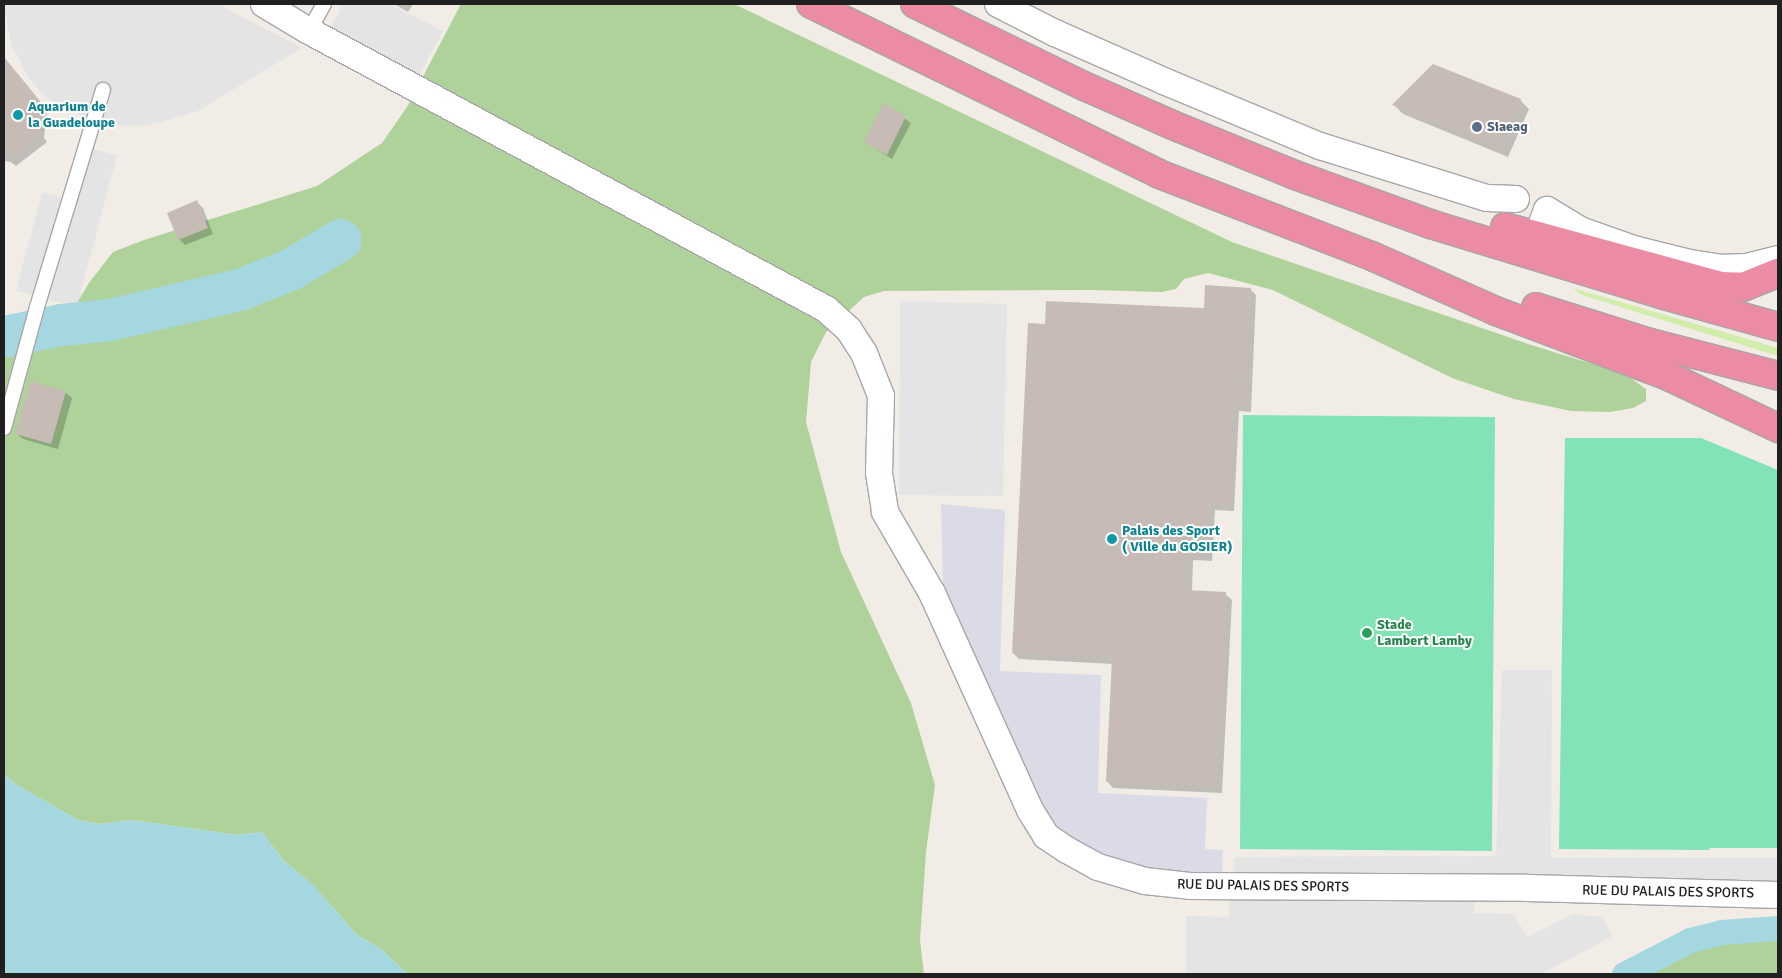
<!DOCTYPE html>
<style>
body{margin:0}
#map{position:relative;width:1782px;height:978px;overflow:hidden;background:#f1ede6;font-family:Signika,sans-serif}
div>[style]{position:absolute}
.grass>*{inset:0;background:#d0edaa}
.forest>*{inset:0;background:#aed299}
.pitch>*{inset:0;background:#81e3b6}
.parking>*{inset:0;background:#e4e4e4}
.plaza>*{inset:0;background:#dadbe7}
.water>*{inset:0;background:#a5d7e0}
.shadow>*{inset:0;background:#0003}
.canal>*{height:25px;margin:-12.5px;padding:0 12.5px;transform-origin:12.5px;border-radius:12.5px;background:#a5d7e0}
.river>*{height:42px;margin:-21px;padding:0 21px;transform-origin:21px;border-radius:21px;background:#a5d7e0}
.building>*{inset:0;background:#c6bcb5}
.roads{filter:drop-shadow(1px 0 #a7a7a7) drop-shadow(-1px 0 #a7a7a7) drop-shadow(0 1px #a7a7a7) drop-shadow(0 -1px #a7a7a7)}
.lane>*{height:14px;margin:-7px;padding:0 7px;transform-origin:7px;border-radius:7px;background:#fff}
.street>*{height:26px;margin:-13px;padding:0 13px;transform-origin:13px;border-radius:13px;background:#fff}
.highway>*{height:28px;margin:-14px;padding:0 14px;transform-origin:14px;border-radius:14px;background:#eb8ba4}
.dots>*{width:14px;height:14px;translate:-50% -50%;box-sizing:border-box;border:2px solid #fff;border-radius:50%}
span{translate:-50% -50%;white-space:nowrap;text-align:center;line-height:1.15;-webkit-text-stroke:4px #fff;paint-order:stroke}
.culture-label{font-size:14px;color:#0d838f;font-weight:700}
.left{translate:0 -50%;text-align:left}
.service-label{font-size:14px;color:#4e5e75;font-weight:700}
.leisure-label{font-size:14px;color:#27864d;font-weight:700}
.street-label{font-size:14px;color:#202020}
.frame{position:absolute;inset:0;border:5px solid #202020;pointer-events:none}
</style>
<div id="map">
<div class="grass">
<div style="clip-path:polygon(1573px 288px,1778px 348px,1778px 356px,1582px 295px)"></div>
</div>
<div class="forest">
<div style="clip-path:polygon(461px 4px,734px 4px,1232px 242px,1528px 344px,1625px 374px,1646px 389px,1646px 401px,1633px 408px,1610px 412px,1571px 411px,1514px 399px,1452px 378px,1273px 290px,1208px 273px,1184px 279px,1176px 289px,1161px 292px,1093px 290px,884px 291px,864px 297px,826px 332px,811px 362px,806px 422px,841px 552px,911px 703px,935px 785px,926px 852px,920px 940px,924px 974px,407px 974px,381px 949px,357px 935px,314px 886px,283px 860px,262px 832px,237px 835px,132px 820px,99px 824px,78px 820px,15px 784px,4px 774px,4px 347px,47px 342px,60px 331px,89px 283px,113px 252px,144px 240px,317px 186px,382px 143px,407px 107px)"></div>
<div style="clip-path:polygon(1749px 939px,1778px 941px,1778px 974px,1652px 974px,1695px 948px)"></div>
</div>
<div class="pitch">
<div style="clip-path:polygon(1243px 415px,1495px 417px,1492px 851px,1240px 849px)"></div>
<div style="clip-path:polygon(1565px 438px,1701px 438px,1778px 470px,1778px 848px,1710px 848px,1709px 850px,1559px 849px)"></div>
</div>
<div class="parking">
<div style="clip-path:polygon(4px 4px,218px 4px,302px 48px,198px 111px,150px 125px,127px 126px,101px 122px,60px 107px,46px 97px,29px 78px,11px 45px)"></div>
<div style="clip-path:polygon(343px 4px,390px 4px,443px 31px,418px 78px,329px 31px)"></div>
<div style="clip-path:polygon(80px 146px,117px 155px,77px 307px,16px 291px,42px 192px,66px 199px)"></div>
<div style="clip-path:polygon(900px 301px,1007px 304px,1003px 496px,899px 495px)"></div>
<div style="clip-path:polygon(1502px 670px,1552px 670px,1551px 858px,1778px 858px,1778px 896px,1234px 888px,1235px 857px,1496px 856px)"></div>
<div style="clip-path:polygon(1230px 897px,1474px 900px,1474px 913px,1513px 914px,1528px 937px,1573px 914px,1601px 917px,1613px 936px,1541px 974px,1186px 974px,1186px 916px,1229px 917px)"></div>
</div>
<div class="plaza">
<div style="clip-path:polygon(941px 504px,1005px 510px,1000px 671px,1101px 675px,1098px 793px,1207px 798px,1205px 849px,1223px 850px,1222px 879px,1180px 878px,1108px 862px,1046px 821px,943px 590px)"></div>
</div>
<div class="water">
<div style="clip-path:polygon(4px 774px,15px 784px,78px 820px,99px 824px,132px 820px,237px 835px,262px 832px,283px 860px,314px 886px,357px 935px,381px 949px,407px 974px,4px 974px)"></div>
</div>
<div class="shadow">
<div style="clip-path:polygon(394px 4px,413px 4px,408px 12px)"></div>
<div style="clip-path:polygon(4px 59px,47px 110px,44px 138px,47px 142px,16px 166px,11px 162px,4px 161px)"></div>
<div style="clip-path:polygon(1520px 100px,1529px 109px,1508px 157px,1403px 114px,1394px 105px)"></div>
<div style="clip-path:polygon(885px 105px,911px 123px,892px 159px,865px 142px)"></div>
<div style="clip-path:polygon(197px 202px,203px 208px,213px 234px,185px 245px,179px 239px)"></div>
<div style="clip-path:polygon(1250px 289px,1256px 295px,1251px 412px,1239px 411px,1234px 511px,1215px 510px,1212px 561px,1193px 560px,1192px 592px,1225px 594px,1232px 600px,1222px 793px,1113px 788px,1107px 781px,1113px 664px,1019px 659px,1013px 653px,1046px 325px,1205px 310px)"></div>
<div style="clip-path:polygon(65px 392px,72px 398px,58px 449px,23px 439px,16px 433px)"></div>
</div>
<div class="canal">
<div style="left:1624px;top:974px;width:74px;rotate:-27.3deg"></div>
<div style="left:1690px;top:940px;width:32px;rotate:-14deg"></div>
<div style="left:1721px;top:932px;width:57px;rotate:-4deg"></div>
</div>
<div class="river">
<div style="left:4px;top:337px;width:59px;rotate:-11.7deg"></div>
<div style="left:62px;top:325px;width:48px;rotate:-5.9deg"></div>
<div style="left:110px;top:320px;width:133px;rotate:-13deg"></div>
<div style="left:240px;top:290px;width:54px;rotate:-21.8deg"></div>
<div style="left:290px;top:270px;width:59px;rotate:-30.5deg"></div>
</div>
<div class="building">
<div style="clip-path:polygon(4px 57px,40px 101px,37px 129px,40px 134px,4px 162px)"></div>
<div style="clip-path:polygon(1433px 64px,1521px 99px,1498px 149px,1392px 105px)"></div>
<div style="clip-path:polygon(884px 103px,906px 116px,887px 155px,864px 142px)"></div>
<div style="clip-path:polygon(197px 200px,208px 228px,178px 240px,167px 213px)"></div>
<div style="clip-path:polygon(1205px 285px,1251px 288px,1245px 406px,1233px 406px,1229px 505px,1209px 504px,1206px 555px,1188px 555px,1186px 590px,1226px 592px,1217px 787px,1106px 782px,1112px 658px,1012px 653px,1028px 323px,1045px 324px,1046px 301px,1204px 308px)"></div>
<div style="clip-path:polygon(30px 381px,66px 391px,51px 444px,15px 434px)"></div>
</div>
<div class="roads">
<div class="lane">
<div style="left:309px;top:31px;width:31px;rotate:-61deg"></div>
<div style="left:4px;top:428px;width:125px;rotate:-74.7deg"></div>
<div style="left:37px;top:307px;width:227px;rotate:-73.1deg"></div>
</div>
<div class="street">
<div style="left:264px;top:4px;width:52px;rotate:31deg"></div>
<div style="left:309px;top:31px;width:587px;rotate:28.27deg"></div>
<div style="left:826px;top:309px;width:31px;rotate:42deg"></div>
<div style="left:849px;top:330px;width:27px;rotate:57deg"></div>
<div style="left:864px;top:353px;width:46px;rotate:68.4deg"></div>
<div style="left:881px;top:396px;width:77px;rotate:91.5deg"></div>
<div style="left:879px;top:473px;width:39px;rotate:81deg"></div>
<div style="left:885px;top:512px;width:94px;rotate:59.9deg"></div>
<div style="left:932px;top:593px;width:238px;rotate:65.7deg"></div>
<div style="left:1030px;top:810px;width:31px;rotate:58deg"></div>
<div style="left:1046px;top:836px;width:25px;rotate:34deg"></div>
<div style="left:1067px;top:850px;width:35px;rotate:29deg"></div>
<div style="left:1098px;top:867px;width:49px;rotate:16.6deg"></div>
<div style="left:1145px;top:881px;width:45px;rotate:6.3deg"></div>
<div style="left:1190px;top:886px;width:337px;rotate:0.3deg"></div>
<div style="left:1527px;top:888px;width:251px;rotate:1.6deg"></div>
<div style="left:998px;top:4px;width:64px;rotate:27deg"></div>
<div style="left:1055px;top:33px;width:121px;rotate:23.8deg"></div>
<div style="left:1166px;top:82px;width:167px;rotate:22.6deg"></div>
<div style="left:1320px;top:146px;width:175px;rotate:17.3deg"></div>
<div style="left:1487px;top:198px;width:29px;rotate:2deg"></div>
<div style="left:1537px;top:236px;width:28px;rotate:-69deg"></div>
<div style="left:1547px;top:210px;width:39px;rotate:31deg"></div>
<div style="left:1580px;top:230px;width:57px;rotate:19.4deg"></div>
<div style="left:1634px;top:249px;width:58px;rotate:14deg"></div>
<div style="left:1690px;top:263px;width:30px;rotate:9deg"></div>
<div style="left:1720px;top:268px;width:26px;rotate:-2deg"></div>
<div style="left:1746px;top:267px;width:33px;rotate:-14deg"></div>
</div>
<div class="highway">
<div style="left:811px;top:4px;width:387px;rotate:26deg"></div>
<div style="left:1159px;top:174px;width:230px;rotate:21.1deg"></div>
<div style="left:1374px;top:257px;width:133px;rotate:23.9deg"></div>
<div style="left:1496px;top:311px;width:184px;rotate:20.7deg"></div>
<div style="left:1668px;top:376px;width:122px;rotate:25.3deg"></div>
<div style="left:915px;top:4px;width:188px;rotate:25.9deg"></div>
<div style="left:1084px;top:86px;width:94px;rotate:23.8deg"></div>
<div style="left:1170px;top:124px;width:135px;rotate:22.2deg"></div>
<div style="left:1295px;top:175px;width:144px;rotate:19.9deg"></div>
<div style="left:1430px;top:224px;width:240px;rotate:16.9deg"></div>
<div style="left:1660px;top:294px;width:123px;rotate:15.6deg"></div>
<div style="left:1505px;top:227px;width:223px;rotate:15.3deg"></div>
<div style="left:1720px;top:286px;width:23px;rotate:2deg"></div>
<div style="left:1743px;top:287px;width:38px;rotate:-22deg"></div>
<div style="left:1536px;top:307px;width:116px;rotate:17.5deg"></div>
<div style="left:1647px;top:342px;width:135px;rotate:14.5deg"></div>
</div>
</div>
<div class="dots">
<div style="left:18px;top:115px;background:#0f9aa8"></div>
<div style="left:1477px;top:127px;background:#5c6f8a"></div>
<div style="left:1112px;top:539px;background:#0f9aa8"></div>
<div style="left:1367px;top:633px;background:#2e9e5b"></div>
</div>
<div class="culture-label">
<span class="left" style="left:28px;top:115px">Aquarium de<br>la Guadeloupe</span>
<span class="left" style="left:1122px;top:539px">Palais des Sport<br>( Ville du GOSIER)</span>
</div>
<div class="service-label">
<span class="left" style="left:1487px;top:127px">Siaeag</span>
</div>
<div class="leisure-label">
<span class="left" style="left:1377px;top:633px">Stade<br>Lambert Lamby</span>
</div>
<div class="street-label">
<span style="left:1263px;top:886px;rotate:1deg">RUE DU PALAIS DES SPORTS</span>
<span style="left:1668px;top:892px;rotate:1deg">RUE DU PALAIS DES SPORTS</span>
</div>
<div class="frame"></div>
</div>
